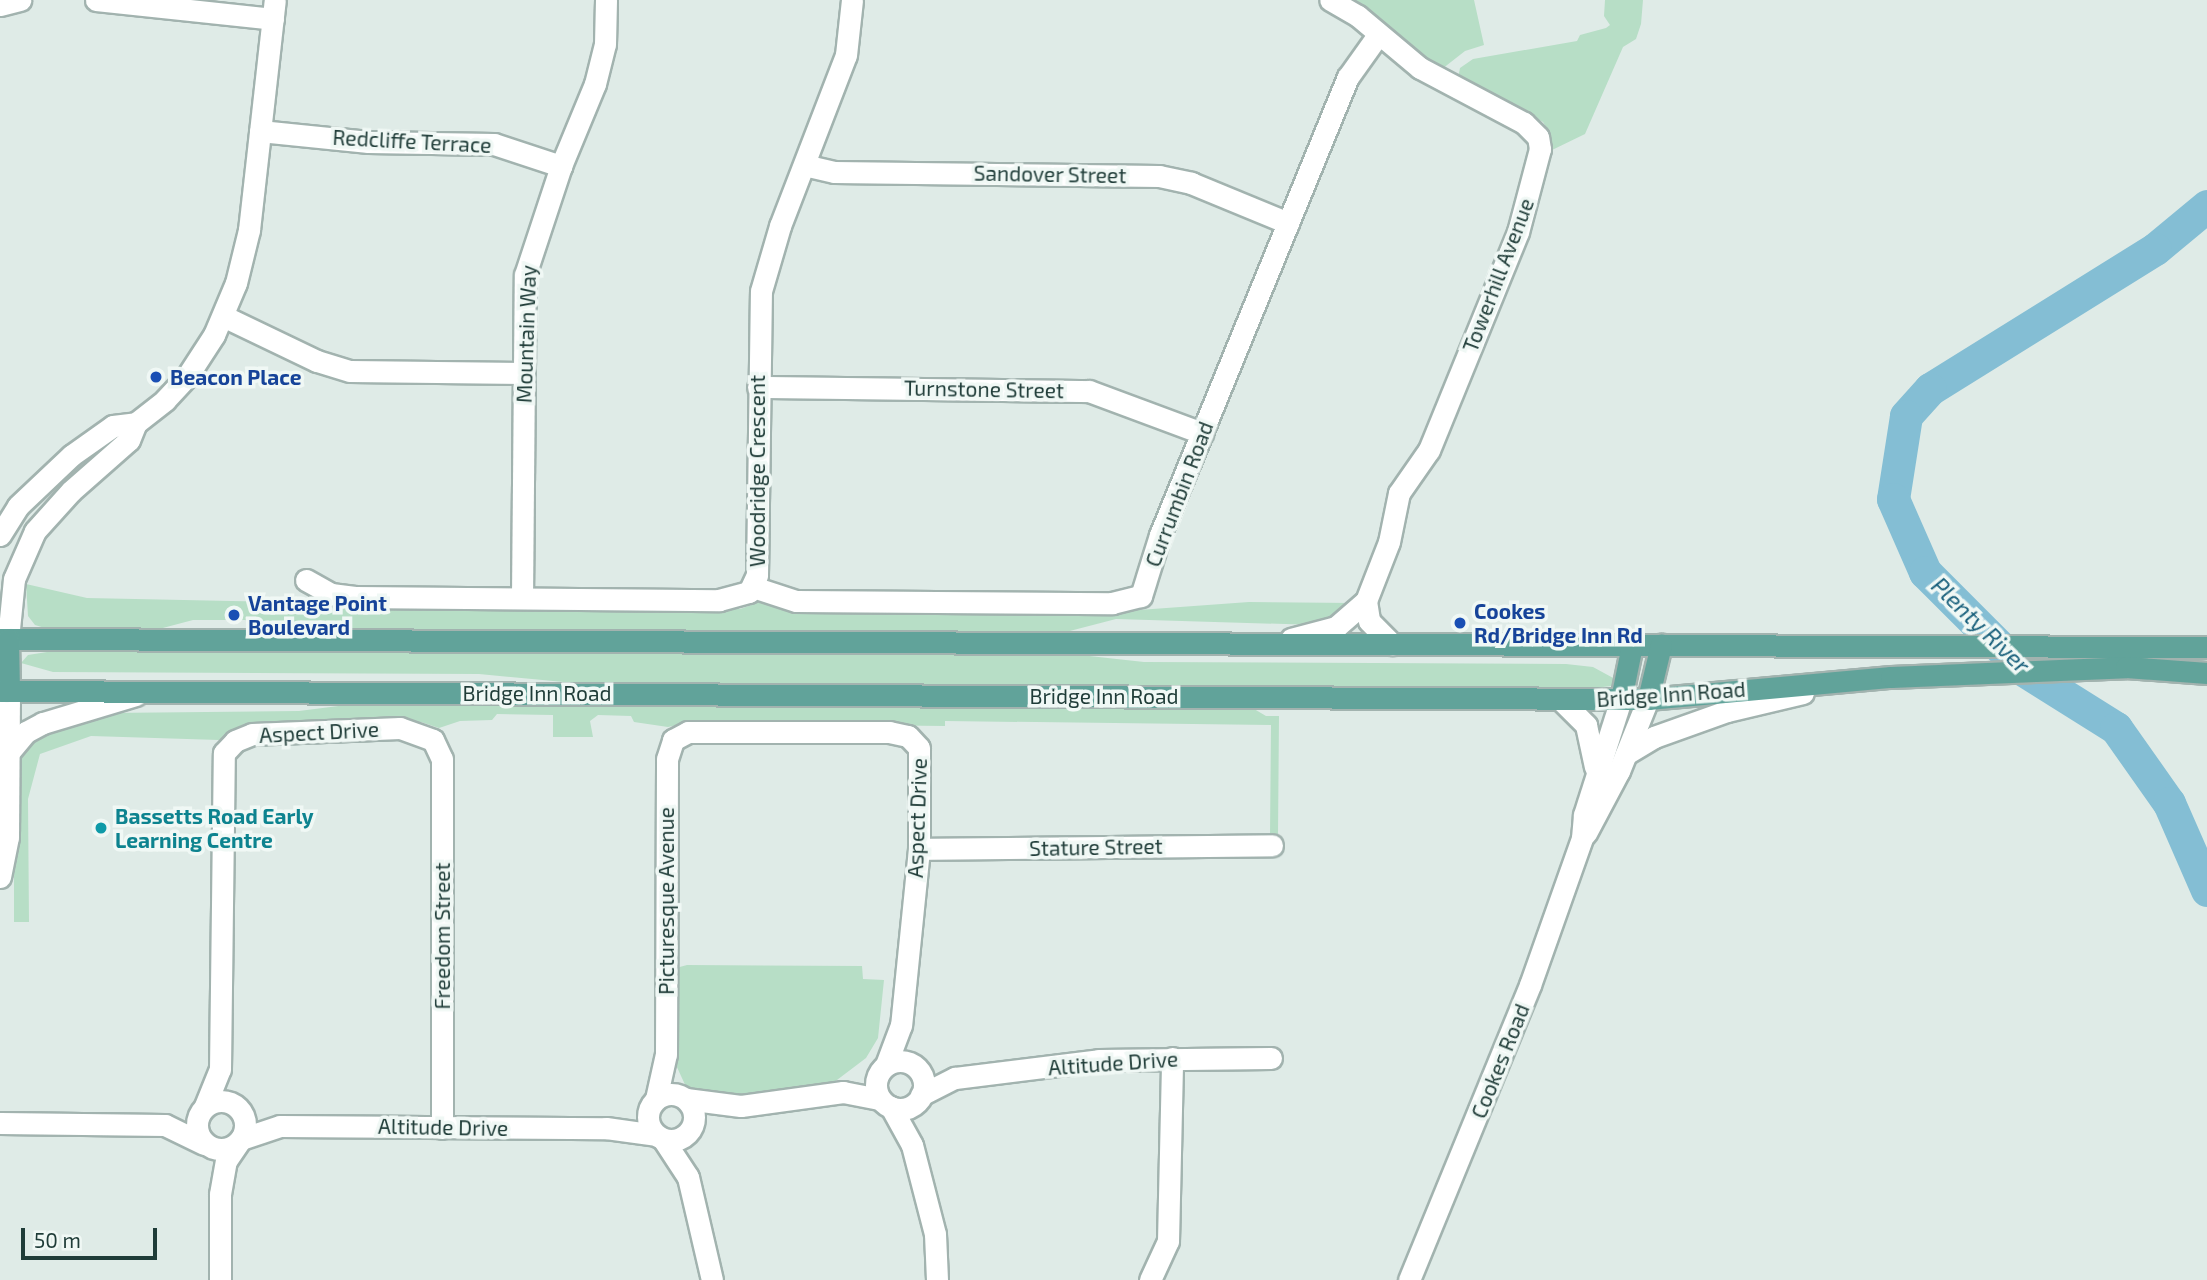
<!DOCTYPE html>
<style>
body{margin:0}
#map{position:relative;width:2207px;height:1280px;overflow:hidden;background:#dfebe7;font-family:"Exo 2",sans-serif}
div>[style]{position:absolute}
.green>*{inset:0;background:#b7dec6}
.river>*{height:33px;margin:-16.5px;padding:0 16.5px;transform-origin:16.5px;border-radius:16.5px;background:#84bed4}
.roads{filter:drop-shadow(2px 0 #a2b3af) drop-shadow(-2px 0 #a2b3af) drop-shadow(0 2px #a2b3af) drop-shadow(0 -2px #a2b3af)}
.minor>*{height:21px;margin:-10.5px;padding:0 10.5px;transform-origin:10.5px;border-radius:10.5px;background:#fff}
.minor>.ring{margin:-10.5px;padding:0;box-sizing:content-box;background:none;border:21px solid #fff;border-radius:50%}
.major>*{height:21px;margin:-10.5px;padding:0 10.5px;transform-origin:10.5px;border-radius:10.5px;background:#61a39a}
.dots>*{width:19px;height:19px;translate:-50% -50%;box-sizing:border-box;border:4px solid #f0f8f5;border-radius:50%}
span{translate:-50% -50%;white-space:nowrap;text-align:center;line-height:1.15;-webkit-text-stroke:7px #f0f8f5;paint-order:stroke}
.street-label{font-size:21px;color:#1f3c38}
.transit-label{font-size:21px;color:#164399;font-weight:700}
.left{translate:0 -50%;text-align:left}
.culture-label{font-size:21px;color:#0d838f;font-weight:700}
.water-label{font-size:23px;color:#175f7b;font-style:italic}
.scale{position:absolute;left:21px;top:1228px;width:136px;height:32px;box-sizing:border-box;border:4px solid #1f3c38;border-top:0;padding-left:9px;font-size:21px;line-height:24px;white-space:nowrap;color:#1f3c38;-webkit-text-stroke:5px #f0f8f5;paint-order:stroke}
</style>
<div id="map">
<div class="green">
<div style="clip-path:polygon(1355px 0,1474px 0,1484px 45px,1465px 51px,1442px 69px)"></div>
<div style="clip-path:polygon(1605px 0,1643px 0,1641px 24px,1636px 39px,1623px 47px,1585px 134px,1550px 151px,1550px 134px,1543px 122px,1458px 78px,1460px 68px,1473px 59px,1577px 41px,1580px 35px,1606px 28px,1610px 25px,1604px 16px)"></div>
<div style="clip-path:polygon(26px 584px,87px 598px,280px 602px,292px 596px,318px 606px,740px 609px,763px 601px,788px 609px,1125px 611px,1249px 602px,1354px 603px,1350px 610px,1317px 625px,1116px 619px,1062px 633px,283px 629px,245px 620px,193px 620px,159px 629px,48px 629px,35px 625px,28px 616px)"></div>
<div style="clip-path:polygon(66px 649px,1053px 652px,1144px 662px,1566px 664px,1593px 667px,1615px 679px,1611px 686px,1578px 690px,585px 684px,479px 674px,53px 672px,21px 663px,28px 655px)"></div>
<div style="clip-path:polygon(362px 703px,1249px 706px,1266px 716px,1279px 716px,1278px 836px,1270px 836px,1271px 725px,945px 721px,945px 726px,686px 723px,668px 727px,634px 722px,631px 716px,598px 715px,590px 721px,593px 737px,553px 737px,553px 715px,497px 714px,492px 720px,460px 721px,439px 728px,421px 722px,338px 721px,245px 727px,219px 740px,91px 736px,40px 754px,28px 799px,29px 922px,14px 922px,14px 790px,18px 761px,37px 736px,107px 713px,299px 711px)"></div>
<div style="clip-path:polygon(687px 965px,862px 966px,863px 979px,884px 980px,878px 1038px,866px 1058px,833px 1083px,717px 1098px,687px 1089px,676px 1065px,676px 968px)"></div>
</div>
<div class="river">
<div style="left:2207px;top:206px;width:67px;rotate:140.4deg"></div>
<div style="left:2155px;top:249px;width:265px;rotate:148.1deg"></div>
<div style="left:1930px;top:389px;width:36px;rotate:132deg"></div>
<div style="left:1906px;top:416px;width:84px;rotate:98.9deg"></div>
<div style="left:1893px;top:499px;width:80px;rotate:66.3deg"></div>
<div style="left:1925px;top:572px;width:137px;rotate:45deg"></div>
<div style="left:2022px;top:669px;width:111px;rotate:32.1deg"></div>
<div style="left:2116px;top:728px;width:92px;rotate:54.8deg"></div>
<div style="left:2169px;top:803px;width:95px;rotate:66.4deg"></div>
</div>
<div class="roads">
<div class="minor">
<div style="left:96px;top:0;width:178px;rotate:6.1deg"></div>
<div style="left:0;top:5px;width:21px;rotate:-14deg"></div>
<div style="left:260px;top:131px;width:109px;rotate:5.8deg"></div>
<div style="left:368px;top:142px;width:126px;rotate:0.9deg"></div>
<div style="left:494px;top:144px;width:71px;rotate:18.2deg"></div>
<div style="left:804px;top:165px;width:31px;rotate:13deg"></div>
<div style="left:834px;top:172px;width:325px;rotate:0.7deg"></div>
<div style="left:1159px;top:176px;width:33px;rotate:12deg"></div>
<div style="left:1191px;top:183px;width:105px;rotate:22.4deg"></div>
<div style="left:223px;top:316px;width:104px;rotate:25.6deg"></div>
<div style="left:317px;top:361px;width:34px;rotate:17deg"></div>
<div style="left:350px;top:371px;width:173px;rotate:0.7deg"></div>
<div style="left:758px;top:387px;width:331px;rotate:0.7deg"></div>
<div style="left:1089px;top:391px;width:121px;rotate:20.4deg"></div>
<div style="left:0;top:535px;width:34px;rotate:-58deg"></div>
<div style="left:18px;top:506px;width:74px;rotate:-43.4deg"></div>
<div style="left:72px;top:455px;width:50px;rotate:-35.3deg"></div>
<div style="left:113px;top:426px;width:23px;rotate:-7deg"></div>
<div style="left:136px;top:423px;width:37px;rotate:-38deg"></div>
<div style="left:165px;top:400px;width:34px;rotate:-47deg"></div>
<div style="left:188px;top:375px;width:48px;rotate:-57deg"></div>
<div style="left:214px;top:335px;width:56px;rotate:-67.1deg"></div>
<div style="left:236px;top:283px;width:55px;rotate:-76.2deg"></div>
<div style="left:249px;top:230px;width:231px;rotate:-83.6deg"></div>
<div style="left:306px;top:580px;width:29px;rotate:29deg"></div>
<div style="left:331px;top:594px;width:24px;rotate:7deg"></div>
<div style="left:355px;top:597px;width:364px;rotate:0.5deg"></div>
<div style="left:719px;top:600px;width:31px;rotate:-15deg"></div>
<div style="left:749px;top:592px;width:19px;rotate:-65deg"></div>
<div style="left:757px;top:575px;width:284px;rotate:-89.2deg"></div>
<div style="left:761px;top:291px;width:68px;rotate:-73.7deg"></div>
<div style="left:780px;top:226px;width:183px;rotate:-68.9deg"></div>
<div style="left:846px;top:55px;width:55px;rotate:-83.8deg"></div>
<div style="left:753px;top:587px;width:45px;rotate:18deg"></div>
<div style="left:796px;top:601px;width:316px;rotate:0.4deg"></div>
<div style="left:1112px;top:603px;width:30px;rotate:-14deg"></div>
<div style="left:1141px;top:596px;width:64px;rotate:-72.7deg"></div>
<div style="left:1160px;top:535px;width:495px;rotate:-67.7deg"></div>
<div style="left:1348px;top:77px;width:52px;rotate:-54.5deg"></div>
<div style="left:522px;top:598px;width:323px;rotate:-89.5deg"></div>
<div style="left:525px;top:275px;width:115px;rotate:-71.7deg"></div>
<div style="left:561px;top:166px;width:89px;rotate:-67.5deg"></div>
<div style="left:595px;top:84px;width:41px;rotate:-76deg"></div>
<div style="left:605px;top:44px;width:44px;rotate:-88.7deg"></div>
<div style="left:1366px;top:601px;width:20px;rotate:81deg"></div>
<div style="left:1369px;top:621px;width:33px;rotate:45deg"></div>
<div style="left:8px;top:639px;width:60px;rotate:-84.3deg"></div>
<div style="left:14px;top:579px;width:52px;rotate:-66.4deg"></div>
<div style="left:35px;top:531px;width:54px;rotate:-48deg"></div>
<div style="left:71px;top:491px;width:77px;rotate:-41.3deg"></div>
<div style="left:129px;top:440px;width:18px;rotate:-68deg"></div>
<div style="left:1291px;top:639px;width:47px;rotate:-14.9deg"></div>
<div style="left:1336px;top:627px;width:40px;rotate:-41deg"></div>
<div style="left:1366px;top:601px;width:63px;rotate:-68.7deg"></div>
<div style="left:1389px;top:542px;width:50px;rotate:-78.5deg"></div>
<div style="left:1399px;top:493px;width:52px;rotate:-55.1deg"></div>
<div style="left:1429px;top:450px;width:235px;rotate:-67.8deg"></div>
<div style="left:1518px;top:232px;width:86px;rotate:-75.2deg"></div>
<div style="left:1540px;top:149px;width:12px;rotate:-99deg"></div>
<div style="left:1538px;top:137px;width:20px;rotate:-135deg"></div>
<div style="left:1524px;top:123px;width:118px;rotate:-152.1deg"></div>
<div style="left:1420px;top:68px;width:81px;rotate:-140deg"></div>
<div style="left:1358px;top:16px;width:32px;rotate:-150deg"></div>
<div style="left:1560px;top:699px;width:37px;rotate:45deg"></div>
<div style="left:1586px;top:725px;width:43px;rotate:77.9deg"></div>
<div style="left:10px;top:751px;width:25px;rotate:-50deg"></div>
<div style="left:26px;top:732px;width:19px;rotate:-28deg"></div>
<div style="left:43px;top:723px;width:97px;rotate:-16.8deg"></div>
<div style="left:1626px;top:754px;width:33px;rotate:-31deg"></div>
<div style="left:1654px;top:737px;width:77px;rotate:-19.6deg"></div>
<div style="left:1727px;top:711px;width:78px;rotate:-13.3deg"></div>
<div style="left:1586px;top:833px;width:70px;rotate:-62deg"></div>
<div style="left:1619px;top:771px;width:78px;rotate:-68.1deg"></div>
<div style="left:919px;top:849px;width:353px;rotate:-0.6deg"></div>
<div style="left:0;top:877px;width:41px;rotate:-78.7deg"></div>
<div style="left:8px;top:837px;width:146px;rotate:-89.6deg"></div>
<div class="ring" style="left:876px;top:1061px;width:27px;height:27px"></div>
<div class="ring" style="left:648px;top:1094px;width:25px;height:25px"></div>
<div style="left:921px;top:1095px;width:38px;rotate:-27deg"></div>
<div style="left:955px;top:1078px;width:145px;rotate:-7.1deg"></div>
<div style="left:1099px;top:1060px;width:172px;rotate:-0.7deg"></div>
<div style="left:656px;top:1099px;width:46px;rotate:-77.5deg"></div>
<div style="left:666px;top:1054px;width:295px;rotate:-89.8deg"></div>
<div style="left:667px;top:759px;width:20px;rotate:-72deg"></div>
<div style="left:673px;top:740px;width:17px;rotate:-28deg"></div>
<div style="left:688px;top:732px;width:201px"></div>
<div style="left:889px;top:732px;width:19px;rotate:12deg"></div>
<div style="left:908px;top:736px;width:16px;rotate:47deg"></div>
<div style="left:919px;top:748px;width:101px;rotate:90deg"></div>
<div style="left:919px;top:849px;width:177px;rotate:95.8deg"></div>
<div style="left:901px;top:1025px;width:43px;rotate:110.6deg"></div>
<div style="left:686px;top:1099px;width:55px;rotate:7.3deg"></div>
<div style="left:741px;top:1106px;width:103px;rotate:-7.8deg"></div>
<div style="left:843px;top:1092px;width:38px;rotate:11deg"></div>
<div class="ring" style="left:197px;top:1101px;width:27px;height:27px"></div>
<div style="left:205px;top:1106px;width:40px;rotate:-68deg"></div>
<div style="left:220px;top:1069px;width:316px;rotate:-89.3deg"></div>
<div style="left:224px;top:753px;width:16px;rotate:-47deg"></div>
<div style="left:235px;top:741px;width:18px;rotate:-22deg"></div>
<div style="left:252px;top:734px;width:148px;rotate:-2.3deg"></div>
<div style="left:400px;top:728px;width:35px;rotate:20deg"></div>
<div style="left:433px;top:740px;width:21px;rotate:65deg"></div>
<div style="left:442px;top:759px;width:369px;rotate:90deg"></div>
<div style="left:891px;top:1107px;width:43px;rotate:61.1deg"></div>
<div style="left:912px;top:1145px;width:92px;rotate:75.5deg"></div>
<div style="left:935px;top:1234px;width:46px;rotate:87.5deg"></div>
<div style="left:0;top:1123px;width:165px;rotate:0.7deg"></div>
<div style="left:165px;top:1125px;width:43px;rotate:26deg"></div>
<div style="left:241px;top:1139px;width:41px;rotate:-18.4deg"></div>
<div style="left:280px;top:1126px;width:326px;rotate:0.4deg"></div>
<div style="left:606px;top:1128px;width:50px;rotate:8deg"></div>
<div style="left:663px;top:1139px;width:45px;rotate:56.7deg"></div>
<div style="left:688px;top:1177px;width:106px;rotate:76.9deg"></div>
<div style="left:220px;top:1280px;width:86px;rotate:-90deg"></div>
<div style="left:220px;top:1194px;width:34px;rotate:-80deg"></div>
<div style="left:226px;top:1161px;width:25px;rotate:-56deg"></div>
<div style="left:1150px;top:1280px;width:43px;rotate:-65.2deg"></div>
<div style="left:1168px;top:1241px;width:183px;rotate:-88.7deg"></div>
<div style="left:1409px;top:1280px;width:319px;rotate:-67.7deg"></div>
<div style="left:1530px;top:985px;width:156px;rotate:-70.5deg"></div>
<div style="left:1582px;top:838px;width:23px;rotate:-85deg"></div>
<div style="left:1584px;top:815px;width:122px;rotate:-72.3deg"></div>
</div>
<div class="major">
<div style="left:0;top:639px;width:2207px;rotate:0.21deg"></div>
<div style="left:8px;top:639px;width:52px;rotate:88.9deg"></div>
<div style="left:0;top:691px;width:1648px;rotate:0.28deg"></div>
<div style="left:1648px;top:699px;width:244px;rotate:-5.2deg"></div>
<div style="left:1891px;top:677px;width:235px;rotate:-2.4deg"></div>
<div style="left:2126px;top:667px;width:81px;rotate:4.2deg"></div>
<div style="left:1621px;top:699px;width:55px;rotate:-78.5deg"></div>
<div style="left:1648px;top:699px;width:56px;rotate:-76.5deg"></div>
</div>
</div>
<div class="dots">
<div style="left:156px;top:377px;background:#1a4fb4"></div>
<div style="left:234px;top:615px;background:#1a4fb4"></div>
<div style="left:1460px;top:623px;background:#1a4fb4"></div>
<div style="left:101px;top:828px;background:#0f9aa8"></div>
</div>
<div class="street-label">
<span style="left:412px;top:141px;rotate:3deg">Redcliffe Terrace</span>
<span style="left:1050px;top:174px;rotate:1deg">Sandover Street</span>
<span style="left:1498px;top:275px;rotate:-69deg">Towerhill Avenue</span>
<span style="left:526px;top:334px;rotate:-88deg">Mountain Way</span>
<span style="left:984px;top:389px;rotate:1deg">Turnstone Street</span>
<span style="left:757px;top:471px;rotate:-90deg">Woodridge Crescent</span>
<span style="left:1179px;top:494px;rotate:-69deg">Currumbin Road</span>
<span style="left:537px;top:693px">Bridge Inn Road</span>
<span style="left:1671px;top:694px;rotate:-4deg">Bridge Inn Road</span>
<span style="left:1104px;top:696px">Bridge Inn Road</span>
<span style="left:319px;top:732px;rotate:-3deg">Aspect Drive</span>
<span style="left:917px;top:818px;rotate:-88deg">Aspect Drive</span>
<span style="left:1096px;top:847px;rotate:-1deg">Stature Street</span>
<span style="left:666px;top:901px;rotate:-90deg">Picturesque Avenue</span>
<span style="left:442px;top:936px;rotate:-90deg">Freedom Street</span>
<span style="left:1500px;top:1061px;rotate:-68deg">Cookes Road</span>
<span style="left:1113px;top:1063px;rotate:-4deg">Altitude Drive</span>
<span style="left:443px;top:1127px;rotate:1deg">Altitude Drive</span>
</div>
<div class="transit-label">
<span class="left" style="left:170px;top:377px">Beacon Place</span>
<span class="left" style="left:248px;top:615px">Vantage Point<br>Boulevard</span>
<span class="left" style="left:1474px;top:623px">Cookes<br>Rd/Bridge Inn Rd</span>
</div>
<div class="culture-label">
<span class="left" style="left:115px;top:828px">Bassetts Road Early<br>Learning Centre</span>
</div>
<div class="water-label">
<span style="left:1981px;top:625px;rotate:44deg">Plenty River</span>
</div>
<div class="scale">50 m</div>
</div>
